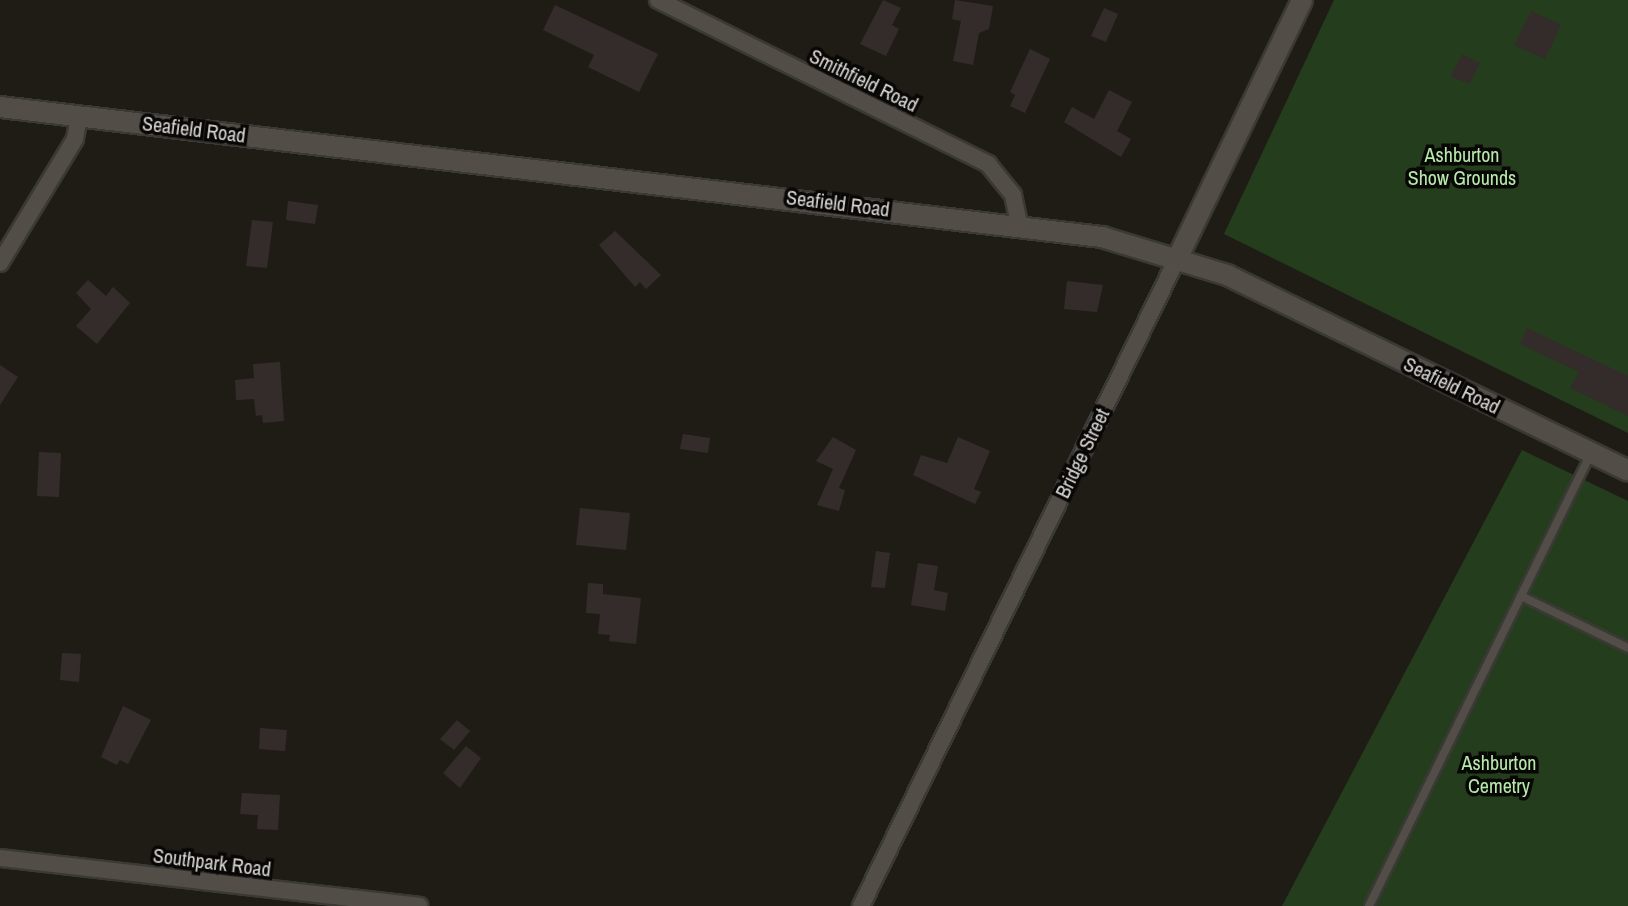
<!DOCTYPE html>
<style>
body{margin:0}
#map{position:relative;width:1628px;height:906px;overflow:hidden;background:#1f1c16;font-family:"Archivo Narrow",sans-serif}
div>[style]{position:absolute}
.green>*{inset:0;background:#243d1d}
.building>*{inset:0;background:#342c2a}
.roads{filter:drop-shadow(2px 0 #3b3935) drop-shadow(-2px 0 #3b3935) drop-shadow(0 2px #3b3935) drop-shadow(0 -2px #3b3935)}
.lane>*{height:8px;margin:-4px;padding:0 4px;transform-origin:4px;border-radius:4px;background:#524e47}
.street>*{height:16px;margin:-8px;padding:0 8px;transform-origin:8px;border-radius:8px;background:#524e47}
.secondary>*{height:20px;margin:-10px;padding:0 10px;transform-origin:10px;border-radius:10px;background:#524e47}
span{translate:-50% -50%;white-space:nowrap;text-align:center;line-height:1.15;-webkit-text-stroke:7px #080705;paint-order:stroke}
.street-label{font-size:20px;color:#d8d6d2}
.park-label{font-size:20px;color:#b6eaaa}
</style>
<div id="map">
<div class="green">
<div style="clip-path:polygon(1334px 0,1628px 0,1628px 433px,1224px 234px)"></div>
<div style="clip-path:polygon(1522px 450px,1628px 501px,1628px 906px,1282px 906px)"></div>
</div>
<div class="building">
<div style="clip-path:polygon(883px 0,901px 8px,892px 25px,899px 29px,886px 56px,860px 44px)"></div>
<div style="clip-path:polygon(955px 0,993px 6px,989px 29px,979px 33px,973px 65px,953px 61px,961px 21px,952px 19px)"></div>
<div style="clip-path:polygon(555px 5px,658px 54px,639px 92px,588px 67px,594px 55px,543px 30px)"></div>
<div style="clip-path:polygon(1104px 8px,1118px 14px,1106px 42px,1091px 36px)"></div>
<div style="clip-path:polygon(1531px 11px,1561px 25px,1545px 59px,1514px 45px)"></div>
<div style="clip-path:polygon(1030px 49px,1050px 59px,1025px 113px,1010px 106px,1015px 95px,1010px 92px)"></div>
<div style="clip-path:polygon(1462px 54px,1480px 63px,1469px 84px,1451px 76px)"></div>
<div style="clip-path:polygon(1109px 90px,1132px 102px,1117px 131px,1131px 139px,1121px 157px,1064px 122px,1072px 107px,1094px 119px)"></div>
<div style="clip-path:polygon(288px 201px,318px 205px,315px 224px,286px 220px)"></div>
<div style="clip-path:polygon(252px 220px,273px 222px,267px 268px,246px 266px)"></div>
<div style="clip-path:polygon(615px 231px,661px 275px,646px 289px,640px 282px,635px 287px,599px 245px)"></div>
<div style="clip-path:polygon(88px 280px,106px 296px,113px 287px,130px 303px,97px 344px,76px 326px,91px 309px,76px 293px)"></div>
<div style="clip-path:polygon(1067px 281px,1103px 285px,1097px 312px,1064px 309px)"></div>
<div style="clip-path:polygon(1527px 328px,1628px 376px,1628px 416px,1570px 388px,1579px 372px,1520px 344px)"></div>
<div style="clip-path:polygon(280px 362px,284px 421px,263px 423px,262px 415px,256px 416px,254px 399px,236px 400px,235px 380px,254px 378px,253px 364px)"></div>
<div style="clip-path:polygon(0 365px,18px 377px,0 405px)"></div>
<div style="clip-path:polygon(683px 434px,710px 438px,708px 453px,680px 449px)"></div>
<div style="clip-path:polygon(833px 437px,856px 450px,839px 488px,845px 490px,839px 511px,817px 505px,833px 469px,816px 461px)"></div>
<div style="clip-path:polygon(958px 437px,990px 451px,974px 489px,981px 492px,975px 504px,913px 475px,921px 455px,947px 463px)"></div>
<div style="clip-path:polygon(39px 452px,61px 453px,59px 497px,37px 496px)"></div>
<div style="clip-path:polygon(580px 508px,630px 513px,626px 550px,576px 545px)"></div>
<div style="clip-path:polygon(876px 551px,890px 553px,885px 588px,871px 587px)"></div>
<div style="clip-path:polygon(918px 563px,938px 566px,934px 590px,948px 593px,945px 611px,911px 605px)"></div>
<div style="clip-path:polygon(588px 583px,603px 584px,603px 594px,641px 598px,636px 644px,609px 641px,610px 635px,598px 634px,600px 614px,586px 613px)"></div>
<div style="clip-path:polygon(62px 653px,81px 654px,79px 682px,60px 680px)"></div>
<div style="clip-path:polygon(123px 706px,151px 720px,128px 764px,120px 760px,117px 765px,101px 757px)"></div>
<div style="clip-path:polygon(457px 720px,470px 731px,454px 750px,440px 739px)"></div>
<div style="clip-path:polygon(260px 728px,287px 730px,285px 751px,259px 749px)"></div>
<div style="clip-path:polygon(466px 746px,481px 758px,460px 788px,443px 773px)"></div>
<div style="clip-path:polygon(242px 793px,280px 795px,278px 830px,257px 829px,258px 815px,240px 814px)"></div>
</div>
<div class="roads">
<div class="lane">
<div style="left:1521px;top:596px;width:119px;rotate:25.9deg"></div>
<div style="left:1369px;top:906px;width:504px;rotate:-63.89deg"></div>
</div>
<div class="street">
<div style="left:658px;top:0;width:369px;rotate:26.4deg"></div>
<div style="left:988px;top:164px;width:40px;rotate:51deg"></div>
<div style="left:1013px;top:195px;width:30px;rotate:78deg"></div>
<div style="left:0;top:263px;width:145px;rotate:-58.8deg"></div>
<div style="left:75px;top:139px;width:23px;rotate:-80deg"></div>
<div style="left:0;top:858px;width:422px;rotate:6.5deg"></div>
<div style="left:861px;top:906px;width:722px;rotate:-63.97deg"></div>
</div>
<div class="secondary">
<div style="left:0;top:107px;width:1110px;rotate:6.73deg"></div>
<div style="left:1102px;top:237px;width:131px;rotate:16.9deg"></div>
<div style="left:1227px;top:275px;width:446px;rotate:26deg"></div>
<div style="left:1178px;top:257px;width:285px;rotate:-64.2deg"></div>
</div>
</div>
<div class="street-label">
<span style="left:864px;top:80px;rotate:26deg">Smithfield Road</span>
<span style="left:194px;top:129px;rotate:7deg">Seafield Road</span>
<span style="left:838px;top:203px;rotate:7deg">Seafield Road</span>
<span style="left:1452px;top:385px;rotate:26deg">Seafield Road</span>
<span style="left:1082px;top:453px;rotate:-64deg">Bridge Street</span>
<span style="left:212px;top:862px;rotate:7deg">Southpark Road</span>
</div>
<div class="park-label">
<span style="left:1462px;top:166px">Ashburton<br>Show Grounds</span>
<span style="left:1499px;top:774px">Ashburton<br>Cemetry</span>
</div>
</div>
